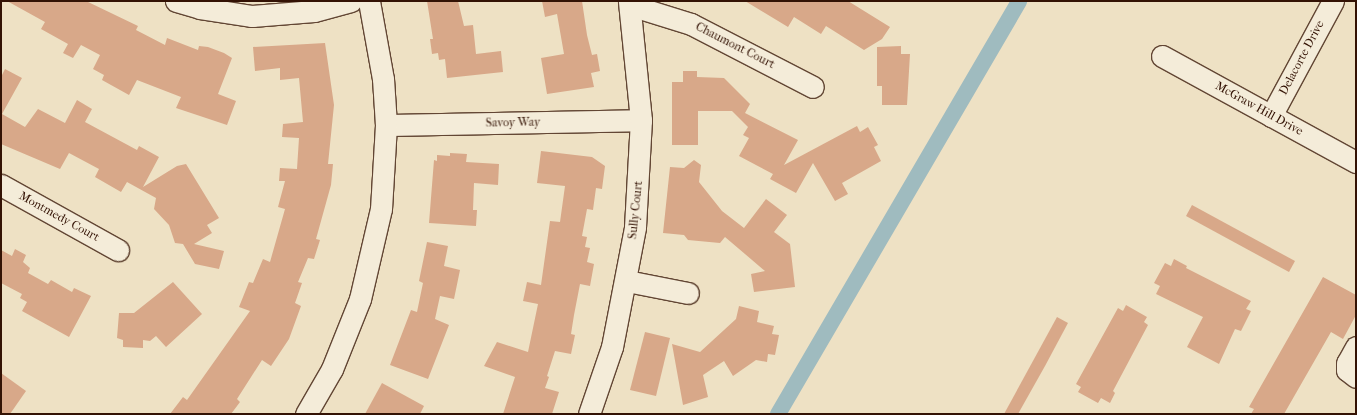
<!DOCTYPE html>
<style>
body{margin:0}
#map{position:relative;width:1357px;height:415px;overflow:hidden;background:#eee1c4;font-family:"IM FELL French Canon",serif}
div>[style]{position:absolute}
.canal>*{height:16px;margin:-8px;padding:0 8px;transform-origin:8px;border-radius:8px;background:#9fbbbf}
.building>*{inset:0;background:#d8a889}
.roads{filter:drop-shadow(1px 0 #624634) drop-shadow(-1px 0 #624634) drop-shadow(0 1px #624634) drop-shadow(0 -1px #624634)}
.minor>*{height:21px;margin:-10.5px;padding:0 10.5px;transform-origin:10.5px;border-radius:10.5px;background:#f4ecd9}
span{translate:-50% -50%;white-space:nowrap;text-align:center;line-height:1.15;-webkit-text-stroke:3px #f4ecd9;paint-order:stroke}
.street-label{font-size:12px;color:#331204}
.frame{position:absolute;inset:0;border:2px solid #331204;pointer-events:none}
</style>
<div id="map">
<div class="canal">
<div style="left:778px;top:414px;width:478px;rotate:-59.7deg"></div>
</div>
<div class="building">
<div style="clip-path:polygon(7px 1px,86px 1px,138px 26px,136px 30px,165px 45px,167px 38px,198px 50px,199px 46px,208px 47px,224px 53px,232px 58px,218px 94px,236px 101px,227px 125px,176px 108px,181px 97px,137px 80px,129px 95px,102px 80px,104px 75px,93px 69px,100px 55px,81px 45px,73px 58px,63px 53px,68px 44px,41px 29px,45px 22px)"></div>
<div style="clip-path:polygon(427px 1px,458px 1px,464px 26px,473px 25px,476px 54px,501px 51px,503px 72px,447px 78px,445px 59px,439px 60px,438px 53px,432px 54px,430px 39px,433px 39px)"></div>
<div style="clip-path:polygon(542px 1px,582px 1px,587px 35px,592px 55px,597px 54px,600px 71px,591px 73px,594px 87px,547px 94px,541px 58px,564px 54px,557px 14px,545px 17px)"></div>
<div style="clip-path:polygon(745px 1px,848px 1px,890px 27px,882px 39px,864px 50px,826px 26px,821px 34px,794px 17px,788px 27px)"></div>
<div style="clip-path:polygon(325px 43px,334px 105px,328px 164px,333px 164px,331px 185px,316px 239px,320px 240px,314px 259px,308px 258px,298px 282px,302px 283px,295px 303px,301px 306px,289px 339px,271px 366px,262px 360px,237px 399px,240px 402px,231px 414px,170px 414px,183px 397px,187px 400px,250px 311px,239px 307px,249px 282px,253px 283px,263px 259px,270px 262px,285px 209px,278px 207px,285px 181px,279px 181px,280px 168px,297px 169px,299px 138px,282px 137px,283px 124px,303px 122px,299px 78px,280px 80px,280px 68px,255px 71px,253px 47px)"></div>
<div style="clip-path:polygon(901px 46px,901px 54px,910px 54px,907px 105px,882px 105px,882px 86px,877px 86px,877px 47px)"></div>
<div style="clip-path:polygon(5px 69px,22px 78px,2px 114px,25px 127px,38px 109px,65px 123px,77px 100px,92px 109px,85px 122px,137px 150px,139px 146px,159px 157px,143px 187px,177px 166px,186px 164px,219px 218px,207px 225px,212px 233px,194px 244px,224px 251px,219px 269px,195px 264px,183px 244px,175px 243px,169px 225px,154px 209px,156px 198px,127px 182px,121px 192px,95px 177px,99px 169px,69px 153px,60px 169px,1px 144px,1px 77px)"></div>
<div style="clip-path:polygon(683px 71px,697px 71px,697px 77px,724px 78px,750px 104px,745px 113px,798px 140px,784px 165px,857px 126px,860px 132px,868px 127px,878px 145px,874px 147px,881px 161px,842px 183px,848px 194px,835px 201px,813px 163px,796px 193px,770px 179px,773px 174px,739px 156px,749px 138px,743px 135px,748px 127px,732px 111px,698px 111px,698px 145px,672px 145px,672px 82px,683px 82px)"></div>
<div style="clip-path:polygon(541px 151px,592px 157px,605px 166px,602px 189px,596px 188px,593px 210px,587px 209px,582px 236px,587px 237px,585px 247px,590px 248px,587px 262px,594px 264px,590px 286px,580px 284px,574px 315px,571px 334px,575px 335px,571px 354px,555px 351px,547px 376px,549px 377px,545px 388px,559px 392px,552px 414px,503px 414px,515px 377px,484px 366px,497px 342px,528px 352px,538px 304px,523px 301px,527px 282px,541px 285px,550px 221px,560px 222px,565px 186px,537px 183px)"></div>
<div style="clip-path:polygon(450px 153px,467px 154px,466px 162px,499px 164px,498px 185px,474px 183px,473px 210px,477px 210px,476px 226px,429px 223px,434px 160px,437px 161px,437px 155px,450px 156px)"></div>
<div style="clip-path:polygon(694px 160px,701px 165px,699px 182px,722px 211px,744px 228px,766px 199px,787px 215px,774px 232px,790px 244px,795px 287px,754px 292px,751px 274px,765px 271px,725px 237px,720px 243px,688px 240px,684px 235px,663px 233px,670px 167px,684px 168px)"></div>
<div style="clip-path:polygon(1192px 205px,1295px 261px,1289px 272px,1186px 216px)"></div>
<div style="clip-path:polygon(427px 242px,448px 246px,444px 266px,460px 270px,454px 299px,440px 296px,435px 319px,449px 325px,428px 379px,390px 365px,411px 310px,417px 312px,423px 283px,419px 281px)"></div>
<div style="clip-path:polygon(15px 249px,26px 255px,23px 262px,30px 268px,28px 273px,48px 284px,51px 280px,72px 292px,74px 288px,91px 296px,69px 337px,22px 311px,27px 302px,20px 298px,22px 294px,1px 283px,1px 250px,12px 256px)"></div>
<div style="clip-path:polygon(1174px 259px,1187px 266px,1186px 268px,1251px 301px,1246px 309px,1251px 311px,1241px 331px,1235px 329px,1219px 364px,1187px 347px,1203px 317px,1156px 294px,1160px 286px,1154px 283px,1165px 263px,1171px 266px)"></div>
<div style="clip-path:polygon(1323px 277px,1356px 295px,1356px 315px,1343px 339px,1331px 332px,1284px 414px,1251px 414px,1254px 409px,1249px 407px)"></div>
<div style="clip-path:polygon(173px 282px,202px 314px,166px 347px,156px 336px,150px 341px,143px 340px,143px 348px,123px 347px,123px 340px,117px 338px,119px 313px,134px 313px)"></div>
<div style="clip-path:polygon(1126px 305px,1147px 317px,1144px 322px,1148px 325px,1113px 391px,1115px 393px,1110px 403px,1101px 398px,1098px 403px,1078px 392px,1081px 387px,1076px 384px,1118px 308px,1123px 311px)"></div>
<div style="clip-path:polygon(739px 306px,759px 311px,757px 322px,774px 326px,772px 334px,779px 335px,775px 355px,768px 354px,767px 362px,756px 360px,733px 376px,724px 361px,703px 375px,708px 397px,683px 405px,672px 344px,700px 352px,736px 319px)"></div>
<div style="clip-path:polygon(1057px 317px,1068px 323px,1045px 366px,1018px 414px,1004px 414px)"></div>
<div style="clip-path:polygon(645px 332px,670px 338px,656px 396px,630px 390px)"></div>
<div style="clip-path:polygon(1px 373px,26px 391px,10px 414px,1px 414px)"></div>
<div style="clip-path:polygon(382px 383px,424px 406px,420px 414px,365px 414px)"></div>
</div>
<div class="roads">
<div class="minor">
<div style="left:176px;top:1px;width:25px;rotate:16deg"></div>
<div style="left:200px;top:8px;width:53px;rotate:8.7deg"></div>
<div style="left:252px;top:16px;width:62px;rotate:-4.6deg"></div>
<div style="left:314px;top:11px;width:38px;rotate:-15deg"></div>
<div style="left:630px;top:5px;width:64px;rotate:17.3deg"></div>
<div style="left:691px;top:24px;width:137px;rotate:27.3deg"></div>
<div style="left:1162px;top:56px;width:221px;rotate:28.7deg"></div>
<div style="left:1271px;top:116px;width:131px;rotate:-61.7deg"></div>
<div style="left:386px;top:125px;width:255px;rotate:-1.1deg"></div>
<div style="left:1px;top:185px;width:134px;rotate:29.1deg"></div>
<div style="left:627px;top:281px;width:62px;rotate:11.1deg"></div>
<div style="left:1356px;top:347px;width:18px;rotate:119deg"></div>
<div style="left:1347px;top:363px;width:7px;rotate:90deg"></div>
<div style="left:1347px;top:370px;width:11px;rotate:38deg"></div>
<div style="left:306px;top:414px;width:52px;rotate:-60deg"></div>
<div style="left:332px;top:369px;width:75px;rotate:-68.2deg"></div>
<div style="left:360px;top:299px;width:92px;rotate:-76.9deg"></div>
<div style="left:381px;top:209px;width:84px;rotate:-86.6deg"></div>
<div style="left:386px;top:125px;width:46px;rotate:-93.7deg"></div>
<div style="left:383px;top:79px;width:79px;rotate:-100.2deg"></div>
<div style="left:589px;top:414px;width:71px;rotate:-71.1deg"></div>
<div style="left:612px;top:347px;width:122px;rotate:-79.1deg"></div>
<div style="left:635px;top:227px;width:107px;rotate:-86.8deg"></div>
<div style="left:641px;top:120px;width:120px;rotate:-95.8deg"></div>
</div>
</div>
<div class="street-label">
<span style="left:735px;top:46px;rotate:27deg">Chaumont Court</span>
<span style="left:1302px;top:58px;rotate:-62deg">Delacorte Drive</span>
<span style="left:1259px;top:109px;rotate:29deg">McGraw Hill Drive</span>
<span style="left:513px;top:123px;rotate:-1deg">Savoy Way</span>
<span style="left:636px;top:210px;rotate:-84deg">Sully Court</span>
<span style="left:59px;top:217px;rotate:29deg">Montmedy Court</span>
</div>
<div class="frame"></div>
</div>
